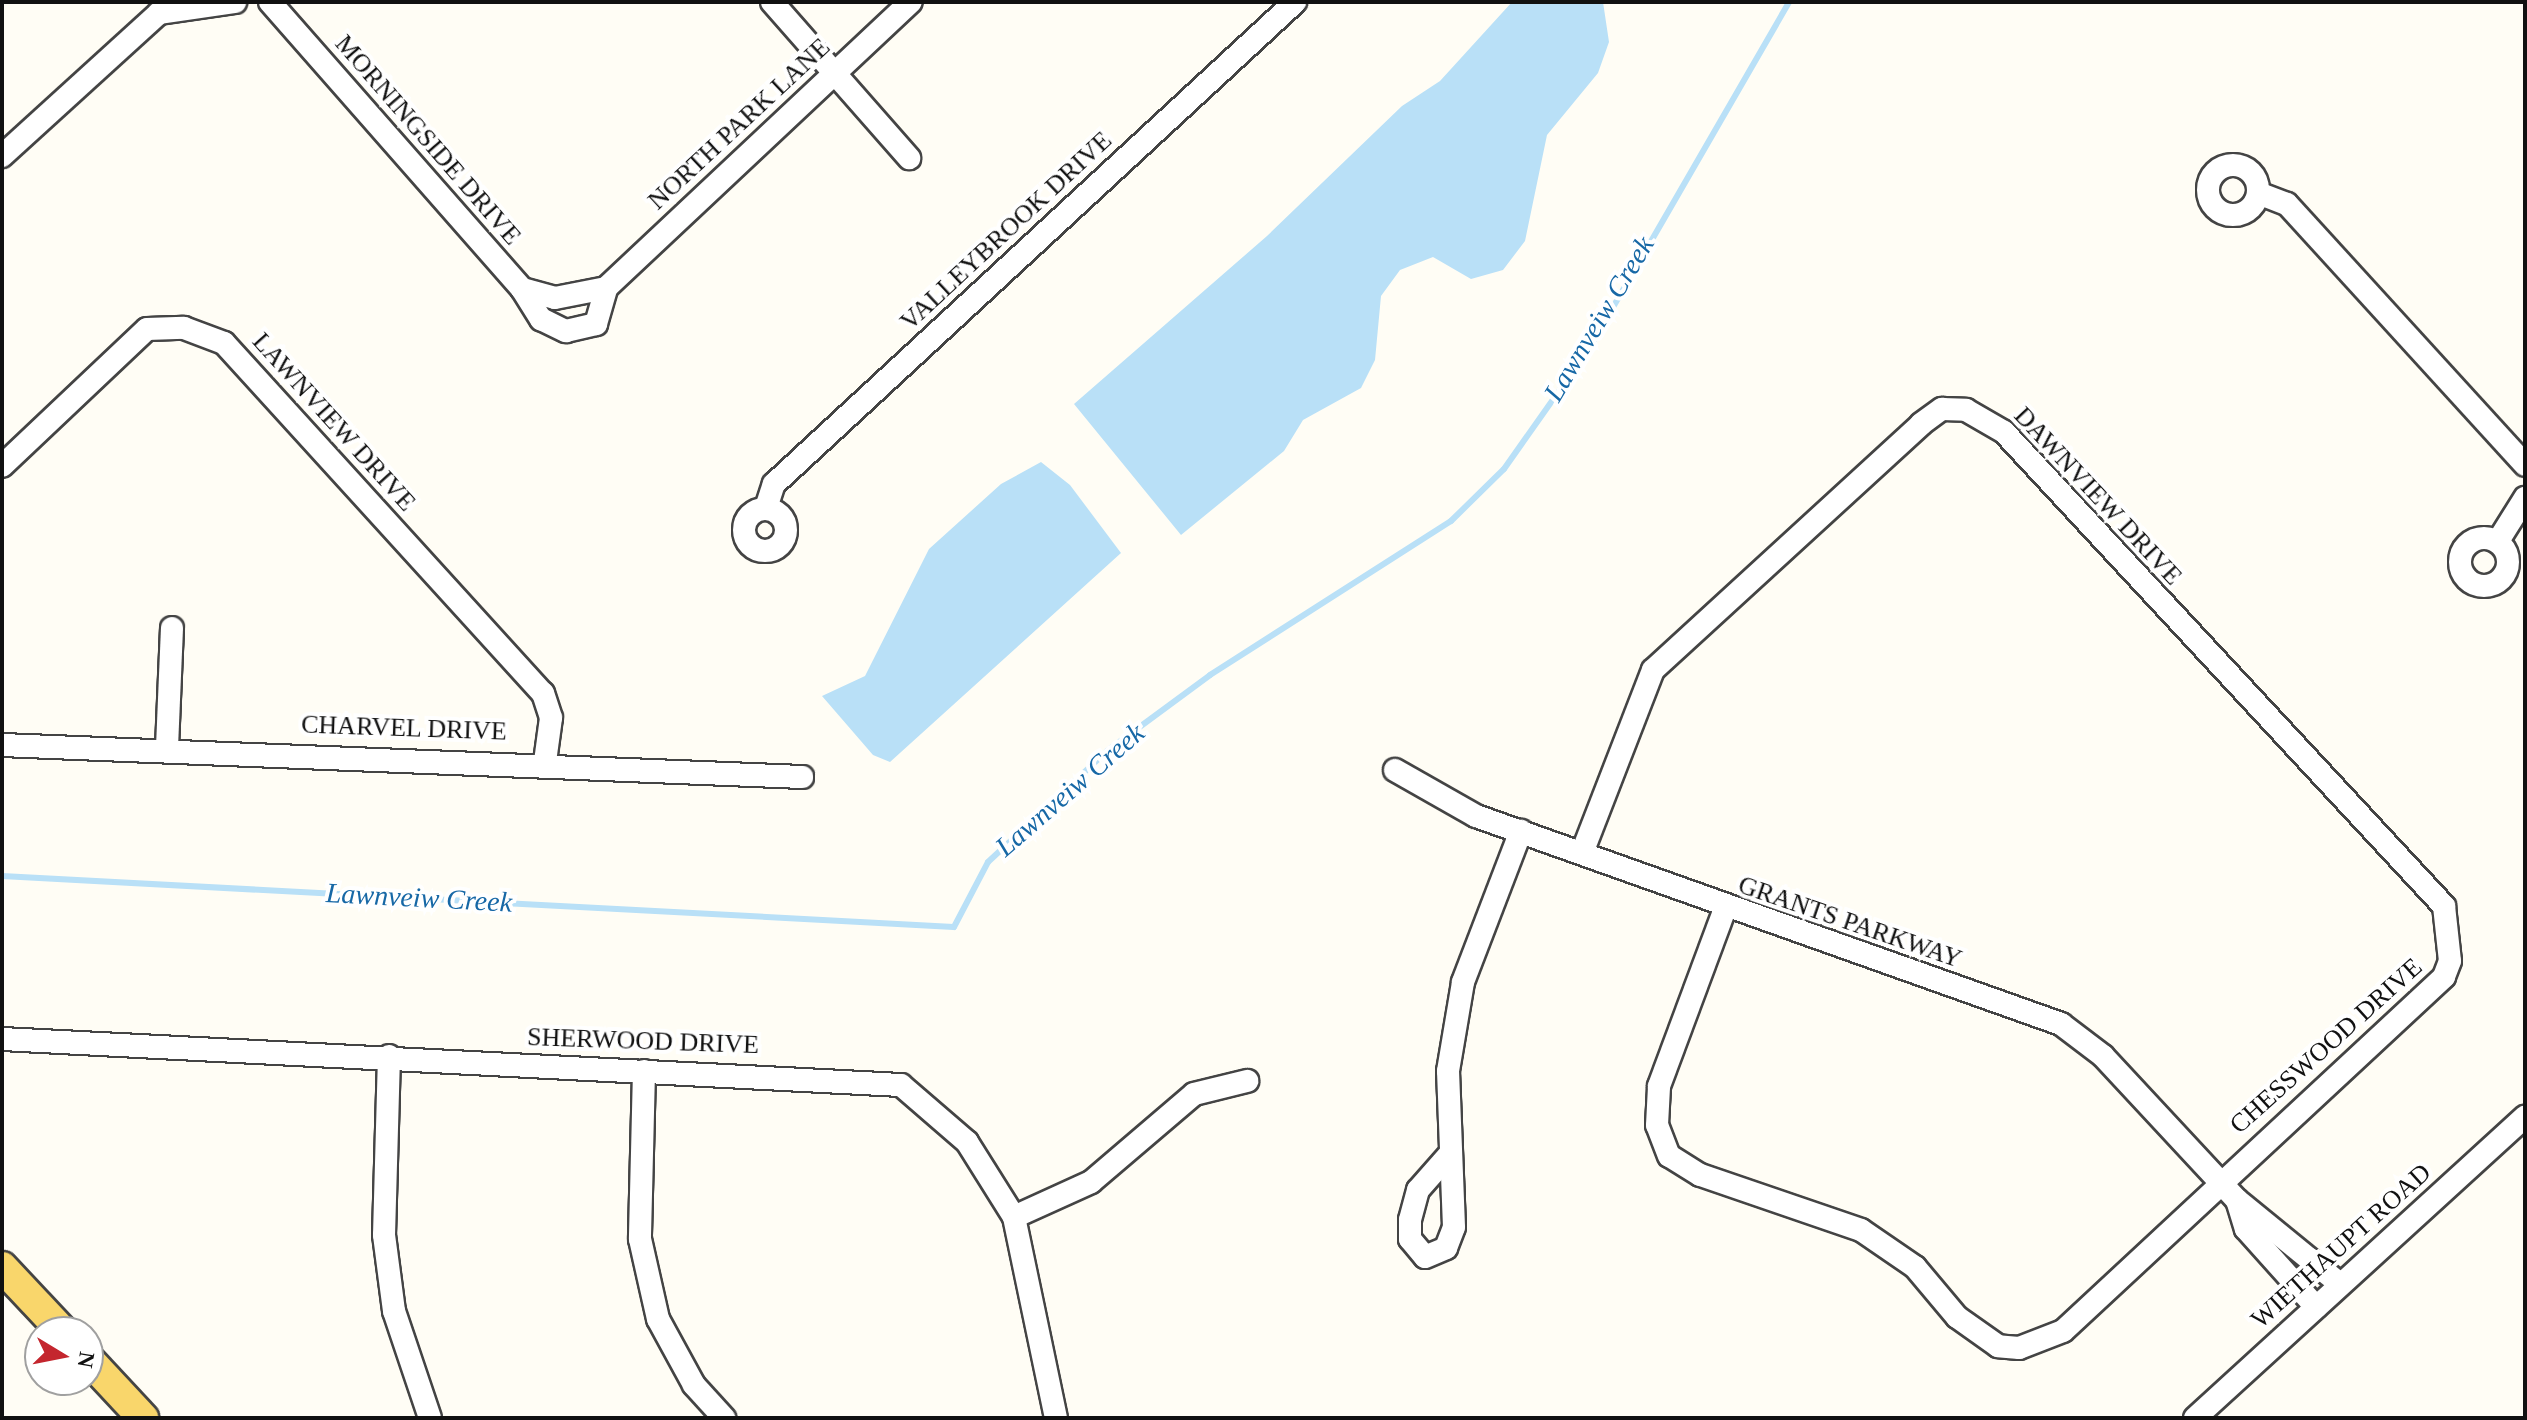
<!DOCTYPE html>
<style>
body{margin:0}
#map{position:relative;width:2527px;height:1420px;overflow:hidden;background:#fffdf5;font-family:"Times New Roman",serif}
div>[style]{position:absolute}
.water>*{inset:0;background:#b9e0f7}
.stream>*{height:6px;margin:-3px;padding:0 3px;transform-origin:3px;border-radius:3px;background:#b9e0f7}
.roads{filter:drop-shadow(2px 0 #444) drop-shadow(-2px 0 #444) drop-shadow(0 2px #444) drop-shadow(0 -2px #444)}
.minor>*{height:22px;margin:-11px;padding:0 11px;transform-origin:11px;border-radius:11px;background:#fff}
.minor>.ring{margin:-11px;padding:0;box-sizing:content-box;background:none;border:22px solid #fff;border-radius:50%}
.major>*{height:30px;margin:-15px;padding:0 15px;transform-origin:15px;border-radius:15px;background:#f9d66b}
span{translate:-50% -50%;white-space:nowrap;text-align:center;line-height:1.15;-webkit-text-stroke:8px #fff;paint-order:stroke}
.street-label{font-size:26px;color:#111}
.water-label{font-size:28px;color:#1768a6;font-style:italic}
.frame{position:absolute;inset:0;border:4px solid #111;pointer-events:none}
.north{position:absolute;left:24px;top:1316px;width:80px;height:80px;box-sizing:border-box;background:#fff;border:2px solid #a0a0a0;border-radius:50%;rotate:100deg;font-size:22px;font-weight:700;line-height:32px;text-align:center;color:#111}
.north::after{content:'';display:block;margin:auto;width:28px;height:36px;background:#c4262e;clip-path:polygon(50% 0,100% 100%,50% 72%,0 100%)}
</style>
<div id="map">
<div class="water">
<div style="clip-path:polygon(1512px 2px,1603px 2px,1609px 42px,1598px 73px,1547px 135px,1525px 241px,1503px 270px,1471px 279px,1433px 257px,1400px 270px,1381px 296px,1375px 360px,1361px 388px,1303px 420px,1284px 451px,1181px 535px,1074px 404px,1267px 236px,1402px 106px,1440px 81px)"></div>
<div style="clip-path:polygon(1041px 462px,1070px 485px,1121px 553px,890px 762px,873px 755px,822px 696px,865px 676px,929px 549px,1001px 484px)"></div>
</div>
<div class="stream">
<div style="left:2px;top:876px;width:953px;rotate:3.07deg"></div>
<div style="left:954px;top:927px;width:73px;rotate:-62.4deg"></div>
<div style="left:988px;top:862px;width:163px;rotate:-43deg"></div>
<div style="left:1107px;top:751px;width:128px;rotate:-36.4deg"></div>
<div style="left:1210px;top:675px;width:286px;rotate:-32.6deg"></div>
<div style="left:1451px;top:521px;width:74px;rotate:-44.5deg"></div>
<div style="left:1504px;top:469px;width:149px;rotate:-54.8deg"></div>
<div style="left:1590px;top:347px;width:398px;rotate:-60deg"></div>
</div>
<div class="roads">
<div class="minor">
<div style="left:270px;top:2px;width:382px;rotate:48.7deg"></div>
<div style="left:522px;top:289px;width:34px;rotate:15deg"></div>
<div style="left:555px;top:298px;width:52px;rotate:-11.1deg"></div>
<div style="left:606px;top:288px;width:418px;rotate:-43.2deg"></div>
<div style="left:772px;top:2px;width:208px;rotate:48.7deg"></div>
<div style="left:2px;top:156px;width:212px;rotate:-42.3deg"></div>
<div style="left:159px;top:13px;width:77px;rotate:-8.2deg"></div>
<div class="ring" style="left:2208px;top:165px;width:28px;height:28px"></div>
<div style="left:2258px;top:193px;width:31px;rotate:21deg"></div>
<div style="left:2287px;top:204px;width:353px;rotate:47.6deg"></div>
<div style="left:522px;top:289px;width:36px;rotate:58deg"></div>
<div style="left:541px;top:319px;width:28px;rotate:26deg"></div>
<div style="left:566px;top:331px;width:31px;rotate:-13deg"></div>
<div style="left:596px;top:324px;width:37px;rotate:-74deg"></div>
<div style="left:2px;top:466px;width:199px;rotate:-43.4deg"></div>
<div style="left:147px;top:329px;width:37px;rotate:-2deg"></div>
<div style="left:184px;top:328px;width:43px;rotate:20.6deg"></div>
<div style="left:224px;top:343px;width:474px;rotate:47.7deg"></div>
<div style="left:543px;top:693px;width:26px;rotate:72deg"></div>
<div style="left:551px;top:718px;width:44px;rotate:97.8deg"></div>
<div style="left:766px;top:508px;width:25px;rotate:-72deg"></div>
<div style="left:774px;top:484px;width:710px;rotate:-42.77deg"></div>
<div class="ring" style="left:744px;top:509px;width:20px;height:20px"></div>
<div class="ring" style="left:2460px;top:538px;width:26px;height:26px"></div>
<div style="left:2498px;top:541px;width:51px;rotate:-57.9deg"></div>
<div style="left:2px;top:745px;width:801px;rotate:2.29deg"></div>
<div style="left:167px;top:747px;width:119px;rotate:-87.6deg"></div>
<div style="left:1395px;top:770px;width:93px;rotate:29.6deg"></div>
<div style="left:1476px;top:816px;width:621px;rotate:19.57deg"></div>
<div style="left:2061px;top:1024px;width:53px;rotate:37.3deg"></div>
<div style="left:2103px;top:1056px;width:197px;rotate:47.1deg"></div>
<div style="left:2237px;top:1200px;width:133px;rotate:39.2deg"></div>
<div style="left:1582px;top:853px;width:196px;rotate:-68.8deg"></div>
<div style="left:1653px;top:670px;width:364px;rotate:-42.5deg"></div>
<div style="left:1921px;top:424px;width:26px;rotate:-36deg"></div>
<div style="left:1942px;top:409px;width:24px;rotate:2deg"></div>
<div style="left:1966px;top:410px;width:44px;rotate:30.1deg"></div>
<div style="left:2004px;top:432px;width:647px;rotate:47.13deg"></div>
<div style="left:2444px;top:906px;width:55px;rotate:83.8deg"></div>
<div style="left:2450px;top:961px;width:17px;rotate:111deg"></div>
<div style="left:2444px;top:977px;width:520px;rotate:137.1deg"></div>
<div style="left:2063px;top:1331px;width:47px;rotate:158.9deg"></div>
<div style="left:2019px;top:1348px;width:21px;rotate:-175deg"></div>
<div style="left:1998px;top:1346px;width:50px;rotate:-144.7deg"></div>
<div style="left:1957px;top:1317px;width:65px;rotate:-130deg"></div>
<div style="left:1915px;top:1267px;width:65px;rotate:-145.6deg"></div>
<div style="left:1861px;top:1230px;width:170px;rotate:-161.1deg"></div>
<div style="left:1700px;top:1175px;width:36px;rotate:-148deg"></div>
<div style="left:1669px;top:1156px;width:33px;rotate:-111deg"></div>
<div style="left:1657px;top:1125px;width:39px;rotate:-87deg"></div>
<div style="left:1659px;top:1086px;width:189px;rotate:-69.6deg"></div>
<div style="left:2px;top:1039px;width:900px;rotate:2.93deg"></div>
<div style="left:901px;top:1085px;width:87px;rotate:40.8deg"></div>
<div style="left:967px;top:1142px;width:89px;rotate:57.9deg"></div>
<div style="left:1014px;top:1217px;width:205px;rotate:78.2deg"></div>
<div style="left:389px;top:1056px;width:179px;rotate:91.6deg"></div>
<div style="left:384px;top:1235px;width:77px;rotate:82.5deg"></div>
<div style="left:394px;top:1311px;width:113px;rotate:71.4deg"></div>
<div style="left:644px;top:1071px;width:168px;rotate:91.4deg"></div>
<div style="left:640px;top:1239px;width:82px;rotate:77.3deg"></div>
<div style="left:658px;top:1319px;width:75px;rotate:61.4deg"></div>
<div style="left:694px;top:1385px;width:45px;rotate:47.7deg"></div>
<div style="left:1448px;top:1156px;width:45px;rotate:131.4deg"></div>
<div style="left:1418px;top:1190px;width:31px;rotate:105deg"></div>
<div style="left:1410px;top:1220px;width:19px;rotate:90deg"></div>
<div style="left:1410px;top:1239px;width:23px;rotate:50deg"></div>
<div style="left:1425px;top:1257px;width:23px;rotate:-23deg"></div>
<div style="left:1446px;top:1248px;width:22px;rotate:-69deg"></div>
<div style="left:1454px;top:1227px;width:156px;rotate:-92.2deg"></div>
<div style="left:1448px;top:1071px;width:90px;rotate:-80.4deg"></div>
<div style="left:1463px;top:982px;width:162px;rotate:-69deg"></div>
<div style="left:2237px;top:1200px;width:30px;rotate:73deg"></div>
<div style="left:2246px;top:1229px;width:105px;rotate:48.1deg"></div>
<div style="left:1014px;top:1217px;width:85px;rotate:-24.4deg"></div>
<div style="left:1091px;top:1182px;width:135px;rotate:-40.5deg"></div>
<div style="left:1194px;top:1094px;width:55px;rotate:-13.8deg"></div>
<div style="left:2195px;top:1418px;width:447px;rotate:-42.4deg"></div>
</div>
<div class="major">
<div style="left:2px;top:1267px;width:89px;rotate:46.8deg"></div>
<div style="left:88px;top:1359px;width:81px;rotate:47deg"></div>
</div>
</div>
<div class="street-label">
<span style="left:739px;top:124px;rotate:-43deg">NORTH PARK LANE</span>
<span style="left:428px;top:140px;rotate:49deg">MORNINGSIDE DRIVE</span>
<span style="left:1006px;top:231px;rotate:-43deg">VALLEYBROOK DRIVE</span>
<span style="left:334px;top:422px;rotate:48deg">LAWNVIEW DRIVE</span>
<span style="left:2098px;top:496px;rotate:47deg">DAWNVIEW DRIVE</span>
<span style="left:404px;top:728px;rotate:2deg">CHARVEL DRIVE</span>
<span style="left:1850px;top:922px;rotate:19deg">GRANTS PARKWAY</span>
<span style="left:643px;top:1041px;rotate:2deg">SHERWOOD DRIVE</span>
<span style="left:2326px;top:1046px;rotate:-42deg">CHESSWOOD DRIVE</span>
<span style="left:2341px;top:1246px;rotate:-42deg">WIETHAUPT ROAD</span>
</div>
<div class="water-label">
<span style="left:1599px;top:319px;rotate:-59deg">Lawnveiw Creek</span>
<span style="left:1070px;top:790px;rotate:-41deg">Lawnveiw Creek</span>
<span style="left:419px;top:898px;rotate:3deg">Lawnveiw Creek</span>
</div>
<div class="frame"></div>
<div class="north">N</div>
</div>
